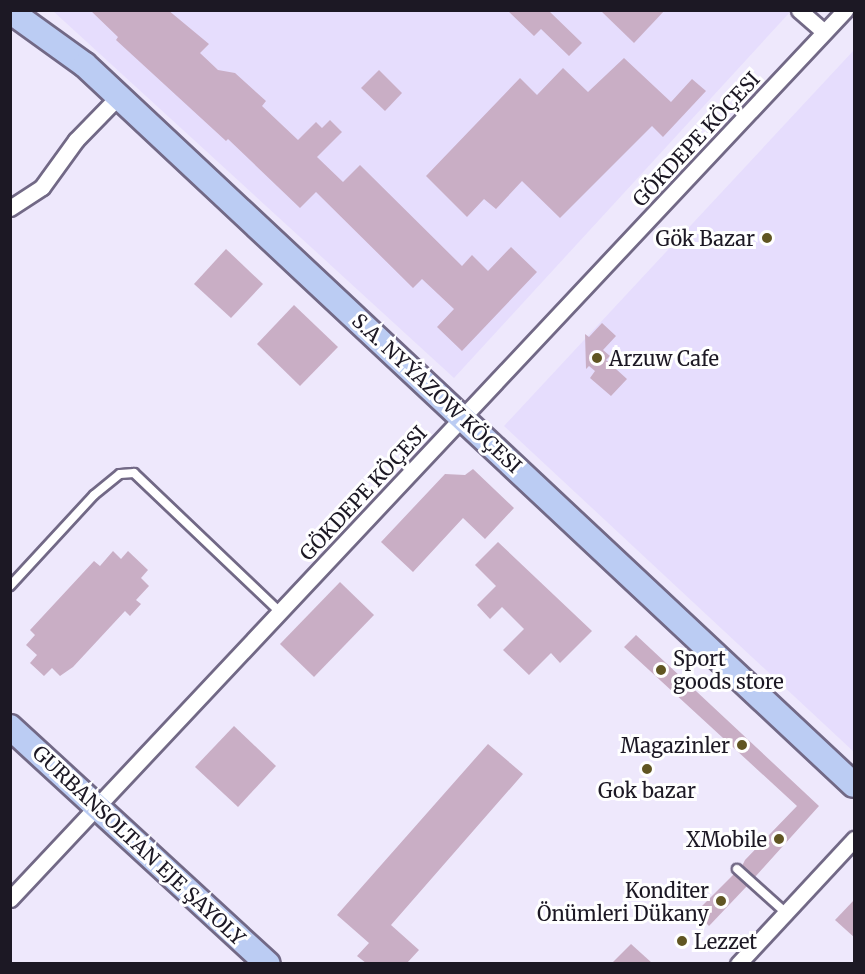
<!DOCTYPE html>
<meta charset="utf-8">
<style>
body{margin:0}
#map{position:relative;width:865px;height:974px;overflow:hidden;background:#eee8fc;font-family:Merriweather,serif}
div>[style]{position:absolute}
.built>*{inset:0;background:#e6ddfd}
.building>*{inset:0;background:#c9aec5}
.roads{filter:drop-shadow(2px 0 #726986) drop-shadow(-2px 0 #726986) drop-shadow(0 2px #726986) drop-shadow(0 -2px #726986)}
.lane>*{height:8px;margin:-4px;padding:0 4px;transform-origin:4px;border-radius:4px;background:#fff}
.street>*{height:15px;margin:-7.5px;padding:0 7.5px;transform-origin:7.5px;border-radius:7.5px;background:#fff}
.primary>*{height:24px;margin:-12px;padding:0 12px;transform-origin:12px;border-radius:12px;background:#bbccf3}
.dots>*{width:16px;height:16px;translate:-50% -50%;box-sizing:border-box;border:3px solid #fff;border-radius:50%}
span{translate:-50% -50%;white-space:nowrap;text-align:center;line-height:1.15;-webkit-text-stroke:6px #fff;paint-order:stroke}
.street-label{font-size:20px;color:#1c1824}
.poi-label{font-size:20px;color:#1c1824}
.right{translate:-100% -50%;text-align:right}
.left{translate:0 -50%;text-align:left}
.frame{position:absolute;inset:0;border:12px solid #1c1824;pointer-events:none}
</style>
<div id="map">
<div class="built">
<div style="clip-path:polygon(53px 11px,791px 11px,454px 378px)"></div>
<div style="clip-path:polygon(854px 50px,854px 752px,504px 426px)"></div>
</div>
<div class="building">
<div style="clip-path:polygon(90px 10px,168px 10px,209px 44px,200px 53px,218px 70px,235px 73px,266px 101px,262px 106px,298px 140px,316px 122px,322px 128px,330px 120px,342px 132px,317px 157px,343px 182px,360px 165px,462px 266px,472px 255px,488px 271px,511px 247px,537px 272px,462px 351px,437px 327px,454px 309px,422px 279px,413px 288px,316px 192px,300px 208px,228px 139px,226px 141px,116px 40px,118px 37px)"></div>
<div style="clip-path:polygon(507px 10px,548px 10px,582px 43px,569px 56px,541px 29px,534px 36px)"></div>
<div style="clip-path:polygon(600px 10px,665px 10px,634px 43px)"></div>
<div style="clip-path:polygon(624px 58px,671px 102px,692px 79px,706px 91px,663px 137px,652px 126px,560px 218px,522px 181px,496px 209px,484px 199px,467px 217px,426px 176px,520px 78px,537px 95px,563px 68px,588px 92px)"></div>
<div style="clip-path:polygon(379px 70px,402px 93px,385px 111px,361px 88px)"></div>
<div style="clip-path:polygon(226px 249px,263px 284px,231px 318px,194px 284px)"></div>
<div style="clip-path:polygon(294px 305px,338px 347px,300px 386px,257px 344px)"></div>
<div style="clip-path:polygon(602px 323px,616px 336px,603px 350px,610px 356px,606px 360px,627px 379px,611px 396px,590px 378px,595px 371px,589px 366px,586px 369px,585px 334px,589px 337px)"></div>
<div style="clip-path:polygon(473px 469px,514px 508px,485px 539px,463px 518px,413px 572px,381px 542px,445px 474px,465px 475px)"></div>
<div style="clip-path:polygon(498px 542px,592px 631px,560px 663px,551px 653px,529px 675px,503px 650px,524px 629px,502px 607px,490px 619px,477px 605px,496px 586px,475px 565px)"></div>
<div style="clip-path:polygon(113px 551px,121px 559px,128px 551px,148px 570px,141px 578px,149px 586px,136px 600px,141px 604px,130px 616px,125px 611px,73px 667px,60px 676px,52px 668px,44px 676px,30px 663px,37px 655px,26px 645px,35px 635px,30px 630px,94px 561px,100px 566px)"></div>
<div style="clip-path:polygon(340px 582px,374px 615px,314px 677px,280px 644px)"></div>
<div style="clip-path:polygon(636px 635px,819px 806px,755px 877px,742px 866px,745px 860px,797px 806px,624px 647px)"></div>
<div style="clip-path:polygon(234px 726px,276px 766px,238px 807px,195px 767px)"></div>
<div style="clip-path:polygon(488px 744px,523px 774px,391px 925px,419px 950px,407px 963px,366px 963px,357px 956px,369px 943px,337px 915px)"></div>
<div style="clip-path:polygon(734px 874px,747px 886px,709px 926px,696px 912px)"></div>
<div style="clip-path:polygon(855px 899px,855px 938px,835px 920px)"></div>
<div style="clip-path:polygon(631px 944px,652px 963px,612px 963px)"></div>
</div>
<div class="roads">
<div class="lane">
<div style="left:10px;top:586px;width:124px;rotate:-47.3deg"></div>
<div style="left:94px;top:495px;width:33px;rotate:-39deg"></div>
<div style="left:120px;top:474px;width:14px;rotate:-4deg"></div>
<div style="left:134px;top:473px;width:202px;rotate:43.6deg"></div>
<div style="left:737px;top:869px;width:66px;rotate:41.9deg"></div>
</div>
<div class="street">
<div style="left:799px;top:10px;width:33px;rotate:41deg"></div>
<div style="left:10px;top:208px;width:38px;rotate:-33deg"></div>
<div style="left:42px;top:187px;width:58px;rotate:-54.1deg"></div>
<div style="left:76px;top:140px;width:60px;rotate:-45.7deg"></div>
<div style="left:10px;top:899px;width:1220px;rotate:-46.79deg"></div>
<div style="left:738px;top:964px;width:171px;rotate:-47.1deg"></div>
</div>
<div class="primary">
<div style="left:10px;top:11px;width:92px;rotate:35.8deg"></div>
<div style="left:85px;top:65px;width:1053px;rotate:43.12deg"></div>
<div style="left:10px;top:727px;width:350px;rotate:42.6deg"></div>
</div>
</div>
<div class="dots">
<div style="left:767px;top:238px;background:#605522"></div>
<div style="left:597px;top:358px;background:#605522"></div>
<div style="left:661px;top:670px;background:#605522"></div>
<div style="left:742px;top:745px;background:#605522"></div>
<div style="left:647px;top:769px;background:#605522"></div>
<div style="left:779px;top:839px;background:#605522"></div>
<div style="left:721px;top:901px;background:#605522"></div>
<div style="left:682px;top:941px;background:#605522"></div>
</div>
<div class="street-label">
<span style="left:696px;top:139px;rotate:-47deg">GÖKDEPE KÖÇESI</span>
<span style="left:437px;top:393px;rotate:43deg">S.A. NYÝAZOW KÖÇESI</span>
<span style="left:363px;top:493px;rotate:-47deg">GÖKDEPE KÖÇESI</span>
<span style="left:139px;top:845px;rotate:43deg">GURBANSOLTAN EJE ŞAYOLY</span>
</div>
<div class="poi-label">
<span class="right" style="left:755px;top:238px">Gök Bazar</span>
<span class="left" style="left:609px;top:358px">Arzuw Cafe</span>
<span class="left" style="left:673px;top:670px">Sport<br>goods store</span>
<span class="right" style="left:730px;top:745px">Magazinler</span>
<span style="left:647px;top:790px">Gok bazar</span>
<span class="right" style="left:767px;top:839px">XMobile</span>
<span class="right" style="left:709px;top:902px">Konditer<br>Önümleri Dükany</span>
<span class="left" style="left:694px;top:941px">Lezzet</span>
</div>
<div class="frame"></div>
</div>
